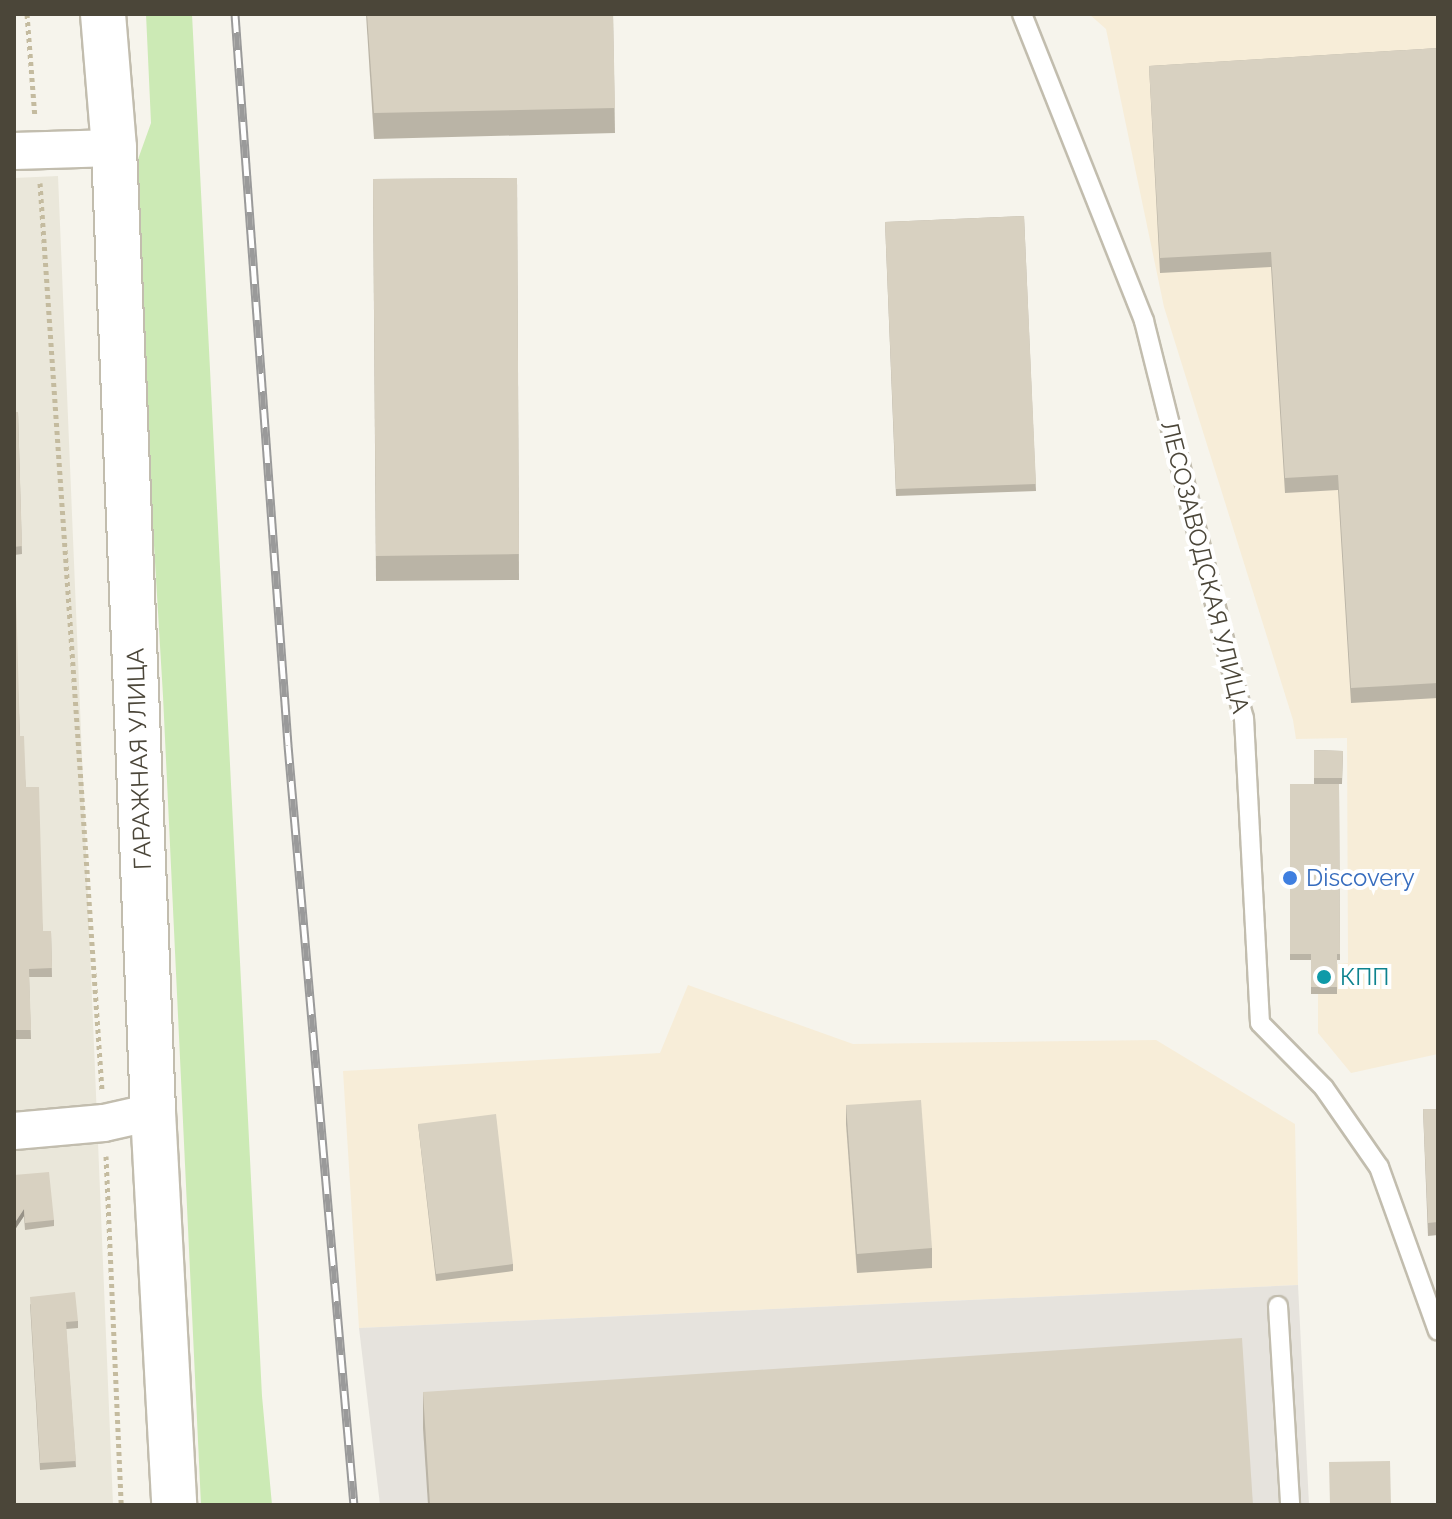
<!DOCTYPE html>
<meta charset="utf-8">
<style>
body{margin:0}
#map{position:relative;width:1452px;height:1519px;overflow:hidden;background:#f6f4ec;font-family:Raleway,sans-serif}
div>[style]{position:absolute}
.residential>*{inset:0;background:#eae7da}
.commercial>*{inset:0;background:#f7edd8}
.industrial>*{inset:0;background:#e6e3dd}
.green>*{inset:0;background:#cceab5}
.path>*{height:5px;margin-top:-2.5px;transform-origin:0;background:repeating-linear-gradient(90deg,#c4bb9f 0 4px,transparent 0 8px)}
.roads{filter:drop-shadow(2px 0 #c2bdae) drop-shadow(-2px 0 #c2bdae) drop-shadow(0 2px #c2bdae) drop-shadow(0 -2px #c2bdae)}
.service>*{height:18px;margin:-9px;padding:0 9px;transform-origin:9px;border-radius:9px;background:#fff}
.minor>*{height:36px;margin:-18px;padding:0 18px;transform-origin:18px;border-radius:18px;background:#fff}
.tertiary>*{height:44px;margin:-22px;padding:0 22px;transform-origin:22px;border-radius:22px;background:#fff}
.rail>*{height:9px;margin-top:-4.5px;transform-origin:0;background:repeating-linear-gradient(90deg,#fff 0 18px,#9a9a9a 0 36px);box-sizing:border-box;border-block:2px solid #9a9a9a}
.wall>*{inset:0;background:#bab4a6}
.shaded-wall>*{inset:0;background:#979287}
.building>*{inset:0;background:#d8d1c1}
.dots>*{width:22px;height:22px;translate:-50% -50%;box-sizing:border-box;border:4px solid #fff;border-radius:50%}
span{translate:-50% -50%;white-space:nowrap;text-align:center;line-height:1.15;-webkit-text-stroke:8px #fff;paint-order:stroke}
.street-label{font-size:24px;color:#4b4639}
.shop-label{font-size:24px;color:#366cbe}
.left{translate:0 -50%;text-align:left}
.culture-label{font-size:24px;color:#0d838f}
.frame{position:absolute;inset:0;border:16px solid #4b4639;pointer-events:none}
</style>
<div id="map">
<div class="residential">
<div style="clip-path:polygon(58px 176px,113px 1505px,14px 1505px,14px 178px)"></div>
</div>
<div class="commercial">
<div style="clip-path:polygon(1089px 14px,1438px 14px,1438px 1054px,1351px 1073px,1318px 1033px,1318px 994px,1337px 994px,1337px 964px,1348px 963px,1347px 738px,1296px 739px,1293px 720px,1164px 307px,1106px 29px)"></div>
<div style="clip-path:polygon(688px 985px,853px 1044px,1156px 1040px,1295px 1124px,1298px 1285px,359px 1328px,343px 1071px,660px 1053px)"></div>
</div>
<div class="industrial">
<div style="clip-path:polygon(1298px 1285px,1309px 1505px,380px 1505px,359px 1328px)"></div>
</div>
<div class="green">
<div style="clip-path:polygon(146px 14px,192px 14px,262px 1396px,272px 1505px,201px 1505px,163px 696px,132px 176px,151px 123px)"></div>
</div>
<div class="path">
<div style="left:27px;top:14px;width:103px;rotate:85.6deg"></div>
<div style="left:40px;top:183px;width:909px;rotate:86.09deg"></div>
<div style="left:106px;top:1156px;width:349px;rotate:87.5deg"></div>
</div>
<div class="roads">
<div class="service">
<div style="left:1022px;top:14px;width:330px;rotate:68.3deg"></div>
<div style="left:1144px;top:321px;width:409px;rotate:75.9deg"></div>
<div style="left:1244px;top:718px;width:305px;rotate:87deg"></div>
<div style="left:1260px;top:1023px;width:91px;rotate:45.4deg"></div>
<div style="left:1324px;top:1088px;width:96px;rotate:55.2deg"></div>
<div style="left:1379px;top:1167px;width:174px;rotate:70.2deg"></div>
<div style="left:1278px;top:1306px;width:199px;rotate:86.5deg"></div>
</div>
<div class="minor">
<div style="left:14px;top:151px;width:100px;rotate:-1.7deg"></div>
<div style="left:14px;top:1131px;width:90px;rotate:-5.1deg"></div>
<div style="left:104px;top:1123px;width:50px;rotate:-12.7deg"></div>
</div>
<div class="tertiary">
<div style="left:103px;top:14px;width:134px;rotate:85.3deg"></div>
<div style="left:114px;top:148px;width:965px;rotate:87.68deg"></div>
<div style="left:153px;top:1112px;width:394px;rotate:86.9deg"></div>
</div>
</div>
<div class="rail">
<div style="left:235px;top:14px;width:733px;rotate:85.85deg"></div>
<div style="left:288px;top:745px;width:763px;rotate:85.04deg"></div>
</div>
<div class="wall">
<div style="clip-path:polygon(366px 14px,613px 14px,615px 133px,374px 139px)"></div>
<div style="clip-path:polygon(1438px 48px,1438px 698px,1351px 703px,1338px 490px,1285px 493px,1271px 267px,1160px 273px,1149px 66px)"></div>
<div style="clip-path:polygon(517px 178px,519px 580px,376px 581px,373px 179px)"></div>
<div style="clip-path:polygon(1024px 216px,1036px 491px,896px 496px,885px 222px)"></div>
<div style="clip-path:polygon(14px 412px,18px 412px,22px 554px,14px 555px)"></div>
<div style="clip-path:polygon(14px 596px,20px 736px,43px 931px,51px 931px,52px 977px,29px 977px,31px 1039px,14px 1039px)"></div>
<div style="clip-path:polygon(1314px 750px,1343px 751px,1342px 784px,1339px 784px,1340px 960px,1337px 960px,1337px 994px,1311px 994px,1311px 960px,1290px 960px,1290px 784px,1314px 784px)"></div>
<div style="clip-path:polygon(846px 1105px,932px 1248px,932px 1268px,857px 1273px,846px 1124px)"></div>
<div style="clip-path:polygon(1423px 1109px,1438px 1109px,1438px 1235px,1428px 1236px)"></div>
<div style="clip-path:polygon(418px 1124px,513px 1264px,513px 1271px,436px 1281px)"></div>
<div style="clip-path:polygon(14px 1175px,54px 1220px,54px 1226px,25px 1230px,24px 1216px,14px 1231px)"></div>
<div style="clip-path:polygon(30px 1304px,78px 1321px,78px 1328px,66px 1329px,76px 1467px,40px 1470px)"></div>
<div style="clip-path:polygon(423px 1392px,1253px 1505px,428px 1505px,423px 1428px)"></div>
</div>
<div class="shaded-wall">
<div style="clip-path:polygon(24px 1209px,24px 1216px,14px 1231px,14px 1224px)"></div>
</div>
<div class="building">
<div style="clip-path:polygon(367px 14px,613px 14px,615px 108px,374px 113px)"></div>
<div style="clip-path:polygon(1438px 48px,1438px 683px,1351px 688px,1338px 475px,1285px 478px,1271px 252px,1160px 258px,1149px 66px)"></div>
<div style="clip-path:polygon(517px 178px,519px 554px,376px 556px,373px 179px)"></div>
<div style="clip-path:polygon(1024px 216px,1036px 484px,896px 489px,885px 222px)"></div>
<div style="clip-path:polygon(14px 412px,18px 412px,22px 546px,14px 547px)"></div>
<div style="clip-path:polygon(14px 596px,16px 596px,20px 736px,24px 736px,26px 787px,39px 787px,43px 931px,51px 931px,52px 968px,29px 969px,31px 1030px,14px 1030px)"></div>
<div style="clip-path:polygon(1314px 750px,1343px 751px,1342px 778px,1314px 778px)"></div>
<div style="clip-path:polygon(1290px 784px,1339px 784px,1340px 954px,1337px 954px,1337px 987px,1311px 987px,1311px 954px,1290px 954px)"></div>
<div style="clip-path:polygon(921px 1100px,932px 1248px,857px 1254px,846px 1105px)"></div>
<div style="clip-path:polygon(1423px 1109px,1438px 1109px,1438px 1222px,1428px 1223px)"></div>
<div style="clip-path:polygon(496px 1114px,513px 1264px,436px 1274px,418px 1124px)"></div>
<div style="clip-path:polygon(49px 1172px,54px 1220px,25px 1223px,24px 1209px,14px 1224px,14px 1175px)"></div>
<div style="clip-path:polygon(75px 1292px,78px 1321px,66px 1322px,76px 1461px,40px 1463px,30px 1297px)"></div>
<div style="clip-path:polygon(1242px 1338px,1253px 1505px,430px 1505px,423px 1392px)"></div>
<div style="clip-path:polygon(1390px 1461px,1391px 1505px,1330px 1505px,1329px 1462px)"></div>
</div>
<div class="dots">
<div style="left:1290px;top:878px;background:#3f7fe0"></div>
<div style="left:1324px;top:977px;background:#0f9aa8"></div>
</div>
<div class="street-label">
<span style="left:1205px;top:567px;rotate:76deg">ЛЕСОЗАВОДСКАЯ УЛИЦА</span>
<span style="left:139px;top:759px;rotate:-92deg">ГАРАЖНАЯ УЛИЦА</span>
</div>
<div class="shop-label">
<span class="left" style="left:1306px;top:878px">Discovery</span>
</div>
<div class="culture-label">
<span class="left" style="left:1340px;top:977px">КПП</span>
</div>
<div class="frame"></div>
</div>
